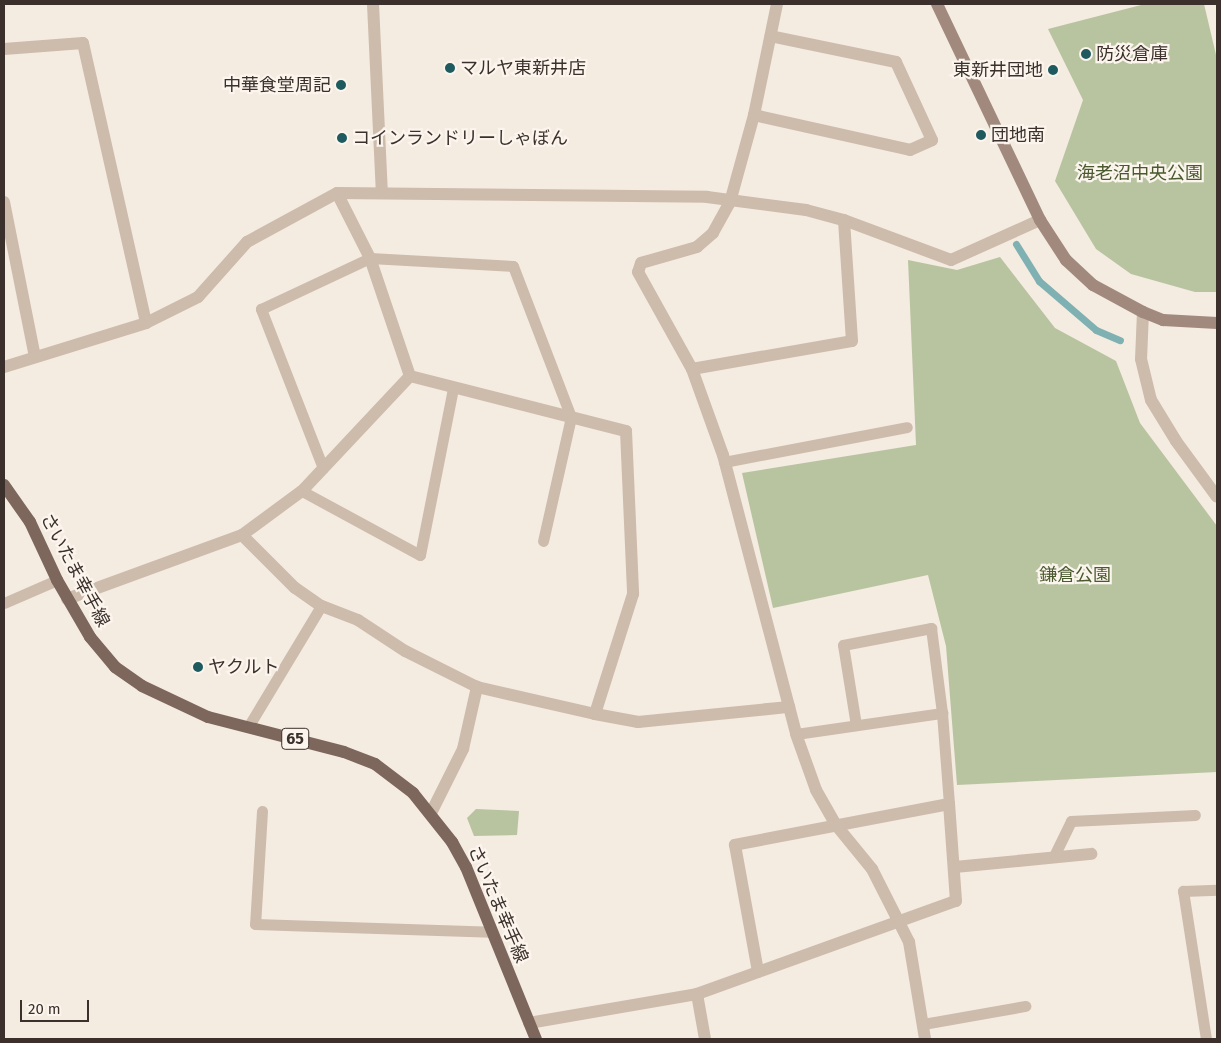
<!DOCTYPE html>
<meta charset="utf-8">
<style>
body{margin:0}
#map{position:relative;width:1221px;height:1043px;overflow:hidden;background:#f4ebe1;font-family:"Fira Sans","Noto Sans JP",sans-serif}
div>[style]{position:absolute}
.green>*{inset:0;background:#b8c4a0}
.stream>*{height:7px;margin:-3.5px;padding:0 3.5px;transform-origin:3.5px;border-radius:3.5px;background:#7fb0b2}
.lane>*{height:11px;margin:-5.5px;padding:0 5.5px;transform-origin:5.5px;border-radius:5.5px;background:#cdbbac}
.street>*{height:12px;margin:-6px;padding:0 6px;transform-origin:6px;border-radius:6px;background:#cdbbac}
.secondary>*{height:12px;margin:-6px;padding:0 6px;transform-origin:6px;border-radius:6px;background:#a18a7d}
.primary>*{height:12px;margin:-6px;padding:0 6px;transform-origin:6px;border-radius:6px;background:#7d675c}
.dots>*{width:14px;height:14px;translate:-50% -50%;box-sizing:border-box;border:2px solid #fbf5ee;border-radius:50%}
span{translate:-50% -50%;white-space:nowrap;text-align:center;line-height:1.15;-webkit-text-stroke:4.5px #fbf5ee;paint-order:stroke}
.shield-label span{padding:1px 4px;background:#fbf5ee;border:1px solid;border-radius:4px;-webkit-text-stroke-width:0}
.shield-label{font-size:16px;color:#3b302b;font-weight:700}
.poi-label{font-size:18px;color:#3b302b}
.left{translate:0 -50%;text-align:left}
.right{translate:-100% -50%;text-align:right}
.park-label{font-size:18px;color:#4a5a2e}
.street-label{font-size:18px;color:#3b302b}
.frame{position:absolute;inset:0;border:5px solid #3b302b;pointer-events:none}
.scale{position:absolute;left:20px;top:1000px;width:69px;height:22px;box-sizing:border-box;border:2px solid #3b302b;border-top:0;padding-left:6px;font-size:15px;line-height:18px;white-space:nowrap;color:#3b302b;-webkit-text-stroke:4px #fbf5ee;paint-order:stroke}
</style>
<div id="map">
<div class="green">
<div style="clip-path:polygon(1145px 4px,1204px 4px,1217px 59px,1217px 292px,1195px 292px,1131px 274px,1096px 249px,1055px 181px,1083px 100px,1048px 29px)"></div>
<div style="clip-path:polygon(1000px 257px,1055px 328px,1116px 361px,1140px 423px,1217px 526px,1217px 772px,957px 785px,946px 646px,928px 575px,773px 608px,742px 473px,916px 445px,908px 260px,957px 270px)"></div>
<div style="clip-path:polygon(476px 809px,519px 811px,517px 835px,474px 836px,467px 818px)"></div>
</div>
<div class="stream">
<div style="left:1016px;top:244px;width:44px;rotate:58.1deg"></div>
<div style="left:1039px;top:281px;width:75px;rotate:40.7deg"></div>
<div style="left:1096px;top:330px;width:26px;rotate:23deg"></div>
</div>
<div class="lane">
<div style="left:724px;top:462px;width:186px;rotate:-10.8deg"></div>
<div style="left:323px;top:468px;width:171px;rotate:-111.3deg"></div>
<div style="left:261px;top:309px;width:120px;rotate:-25.1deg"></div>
<div style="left:370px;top:258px;width:143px;rotate:3.2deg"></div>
<div style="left:513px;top:266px;width:162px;rotate:69deg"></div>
<div style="left:571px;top:417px;width:127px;rotate:102.7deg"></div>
<div style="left:302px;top:491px;width:134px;rotate:28.5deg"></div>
<div style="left:420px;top:555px;width:169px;rotate:-78.8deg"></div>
<div style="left:4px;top:603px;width:58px;rotate:-23.5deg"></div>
<div style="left:856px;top:725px;width:81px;rotate:-99.2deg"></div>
<div style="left:843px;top:645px;width:90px;rotate:-10.9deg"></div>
<div style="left:931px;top:628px;width:86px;rotate:82.6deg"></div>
<div style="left:248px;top:727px;width:141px;rotate:-58.9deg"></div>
<div style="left:796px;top:734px;width:148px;rotate:-8.2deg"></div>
<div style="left:942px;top:713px;width:91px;rotate:85.6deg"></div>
<div style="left:262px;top:811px;width:113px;rotate:93.5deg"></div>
<div style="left:255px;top:924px;width:236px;rotate:1.9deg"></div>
<div style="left:1054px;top:856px;width:39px;rotate:-64deg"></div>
<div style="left:1071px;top:821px;width:124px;rotate:-2.8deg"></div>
<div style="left:923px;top:1024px;width:104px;rotate:-10deg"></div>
<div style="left:1206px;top:1039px;width:150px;rotate:-98.8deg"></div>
<div style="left:1183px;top:891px;width:34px;rotate:-2deg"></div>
</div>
<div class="street">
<div style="left:373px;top:4px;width:189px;rotate:87.3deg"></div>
<div style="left:777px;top:4px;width:113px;rotate:101.7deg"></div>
<div style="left:754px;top:115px;width:90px;rotate:105.4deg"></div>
<div style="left:730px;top:202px;width:35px;rotate:119deg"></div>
<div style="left:713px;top:233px;width:21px;rotate:139deg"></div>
<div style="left:697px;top:247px;width:58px;rotate:164.1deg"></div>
<div style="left:641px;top:263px;width:9px;rotate:108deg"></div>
<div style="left:638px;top:272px;width:111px;rotate:60.9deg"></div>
<div style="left:692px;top:369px;width:91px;rotate:70.2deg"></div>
<div style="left:723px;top:455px;width:288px;rotate:75.3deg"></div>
<div style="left:796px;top:734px;width:59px;rotate:70.3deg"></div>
<div style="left:816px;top:790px;width:40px;rotate:60.3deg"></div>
<div style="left:836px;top:825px;width:57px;rotate:50.7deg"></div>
<div style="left:872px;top:869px;width:82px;rotate:63.1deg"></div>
<div style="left:909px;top:942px;width:98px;rotate:80.6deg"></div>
<div style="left:4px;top:49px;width:79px;rotate:-4.3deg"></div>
<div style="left:83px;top:43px;width:287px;rotate:77.3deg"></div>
<div style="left:754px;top:115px;width:160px;rotate:12.6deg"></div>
<div style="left:910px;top:150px;width:24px;rotate:-24deg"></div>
<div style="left:932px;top:140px;width:86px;rotate:-114.8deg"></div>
<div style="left:896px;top:62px;width:128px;rotate:-168.3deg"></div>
<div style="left:337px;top:193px;width:73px;rotate:63.1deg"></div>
<div style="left:370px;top:258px;width:125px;rotate:71.3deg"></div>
<div style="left:4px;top:202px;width:158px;rotate:78.7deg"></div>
<div style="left:1143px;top:312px;width:47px;rotate:92.4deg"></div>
<div style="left:1141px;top:359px;width:42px;rotate:76.3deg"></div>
<div style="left:1151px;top:400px;width:48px;rotate:58.6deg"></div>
<div style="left:1176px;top:441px;width:69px;rotate:53.8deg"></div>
<div style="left:4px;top:367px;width:149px;rotate:-17.2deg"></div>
<div style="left:146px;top:323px;width:58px;rotate:-26.6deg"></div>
<div style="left:198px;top:297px;width:74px;rotate:-48.3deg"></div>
<div style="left:247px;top:242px;width:102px;rotate:-28.6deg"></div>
<div style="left:337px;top:193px;width:370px;rotate:0.6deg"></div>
<div style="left:707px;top:197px;width:100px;rotate:7.5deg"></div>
<div style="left:806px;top:210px;width:39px;rotate:15deg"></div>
<div style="left:844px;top:220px;width:114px;rotate:20.5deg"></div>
<div style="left:951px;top:260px;width:98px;rotate:-24.2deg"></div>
<div style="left:692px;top:369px;width:162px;rotate:-9.9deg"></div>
<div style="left:852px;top:341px;width:121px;rotate:-93.8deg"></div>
<div style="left:67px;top:599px;width:186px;rotate:-20.1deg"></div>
<div style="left:242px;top:535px;width:74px;rotate:-36.3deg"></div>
<div style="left:302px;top:491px;width:158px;rotate:-46.8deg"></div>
<div style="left:410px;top:376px;width:223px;rotate:14.3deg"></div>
<div style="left:626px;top:431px;width:163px;rotate:87.5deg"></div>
<div style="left:633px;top:594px;width:126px;rotate:107.6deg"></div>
<div style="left:595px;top:714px;width:121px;rotate:-167.1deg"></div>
<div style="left:477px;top:687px;width:80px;rotate:-153.4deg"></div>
<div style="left:405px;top:651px;width:56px;rotate:-146.6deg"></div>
<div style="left:358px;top:620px;width:40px;rotate:-159deg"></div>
<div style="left:321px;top:606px;width:32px;rotate:-145deg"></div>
<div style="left:295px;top:588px;width:75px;rotate:-135deg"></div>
<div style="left:595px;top:714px;width:44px;rotate:10.5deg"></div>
<div style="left:638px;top:722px;width:152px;rotate:-5.7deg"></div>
<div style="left:431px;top:813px;width:72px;rotate:-63.4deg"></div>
<div style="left:463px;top:749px;width:64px;rotate:-77.3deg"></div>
<div style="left:955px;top:867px;width:137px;rotate:-5.5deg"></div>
<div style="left:697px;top:994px;width:46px;rotate:79.9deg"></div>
<div style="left:529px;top:1023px;width:170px;rotate:-9.8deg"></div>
<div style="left:697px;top:994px;width:275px;rotate:-19.8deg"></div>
<div style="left:956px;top:901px;width:97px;rotate:-94.1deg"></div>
<div style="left:949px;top:804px;width:218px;rotate:169.2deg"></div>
<div style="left:735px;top:845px;width:129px;rotate:79.7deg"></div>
</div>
<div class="secondary">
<div style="left:937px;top:4px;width:239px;rotate:64.5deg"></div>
<div style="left:1040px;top:220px;width:48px;rotate:57deg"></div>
<div style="left:1066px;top:260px;width:37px;rotate:43deg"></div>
<div style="left:1093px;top:285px;width:57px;rotate:28.4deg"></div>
<div style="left:1143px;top:312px;width:22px;rotate:22deg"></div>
<div style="left:1163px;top:320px;width:54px;rotate:3.2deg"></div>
</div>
<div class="primary">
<div style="left:4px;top:485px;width:45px;rotate:54.9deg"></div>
<div style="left:30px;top:522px;width:64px;rotate:65deg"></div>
<div style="left:57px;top:580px;width:66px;rotate:59.9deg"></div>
<div style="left:90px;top:637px;width:39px;rotate:50deg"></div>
<div style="left:115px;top:667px;width:33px;rotate:35deg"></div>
<div style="left:142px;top:686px;width:73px;rotate:25.2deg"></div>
<div style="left:208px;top:717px;width:140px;rotate:14.4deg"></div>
<div style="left:344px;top:752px;width:33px;rotate:21deg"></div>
<div style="left:375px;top:764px;width:48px;rotate:37.3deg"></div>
<div style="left:413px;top:793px;width:63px;rotate:51.5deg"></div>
<div style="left:452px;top:842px;width:29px;rotate:61deg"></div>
<div style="left:466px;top:867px;width:186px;rotate:67.9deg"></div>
</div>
<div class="dots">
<div style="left:1086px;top:54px;background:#1f5a5e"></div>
<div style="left:450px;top:68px;background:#1f5a5e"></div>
<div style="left:1053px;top:70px;background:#1f5a5e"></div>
<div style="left:341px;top:85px;background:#1f5a5e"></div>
<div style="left:981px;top:135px;background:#1f5a5e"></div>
<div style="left:342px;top:138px;background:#1f5a5e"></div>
<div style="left:198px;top:667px;background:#1f5a5e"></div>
</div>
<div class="shield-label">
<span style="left:295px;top:739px">65</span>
</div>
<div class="poi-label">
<span class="left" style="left:1096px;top:54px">防災倉庫</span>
<span class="left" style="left:460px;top:68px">マルヤ東新井店</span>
<span class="right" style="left:1043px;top:70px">東新井団地</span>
<span class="right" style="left:331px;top:85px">中華食堂周記</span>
<span class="left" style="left:991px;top:135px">団地南</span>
<span class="left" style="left:352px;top:138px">コインランドリーしゃぼん</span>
<span class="left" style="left:208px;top:667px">ヤクルト</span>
</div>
<div class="park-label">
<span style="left:1140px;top:173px">海老沼中央公園</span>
<span style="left:1075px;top:575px">鎌倉公園</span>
</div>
<div class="street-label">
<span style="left:75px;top:570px;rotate:62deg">さいたま幸手線</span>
<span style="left:498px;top:904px;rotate:67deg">さいたま幸手線</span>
</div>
<div class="frame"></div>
<div class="scale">20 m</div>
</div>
